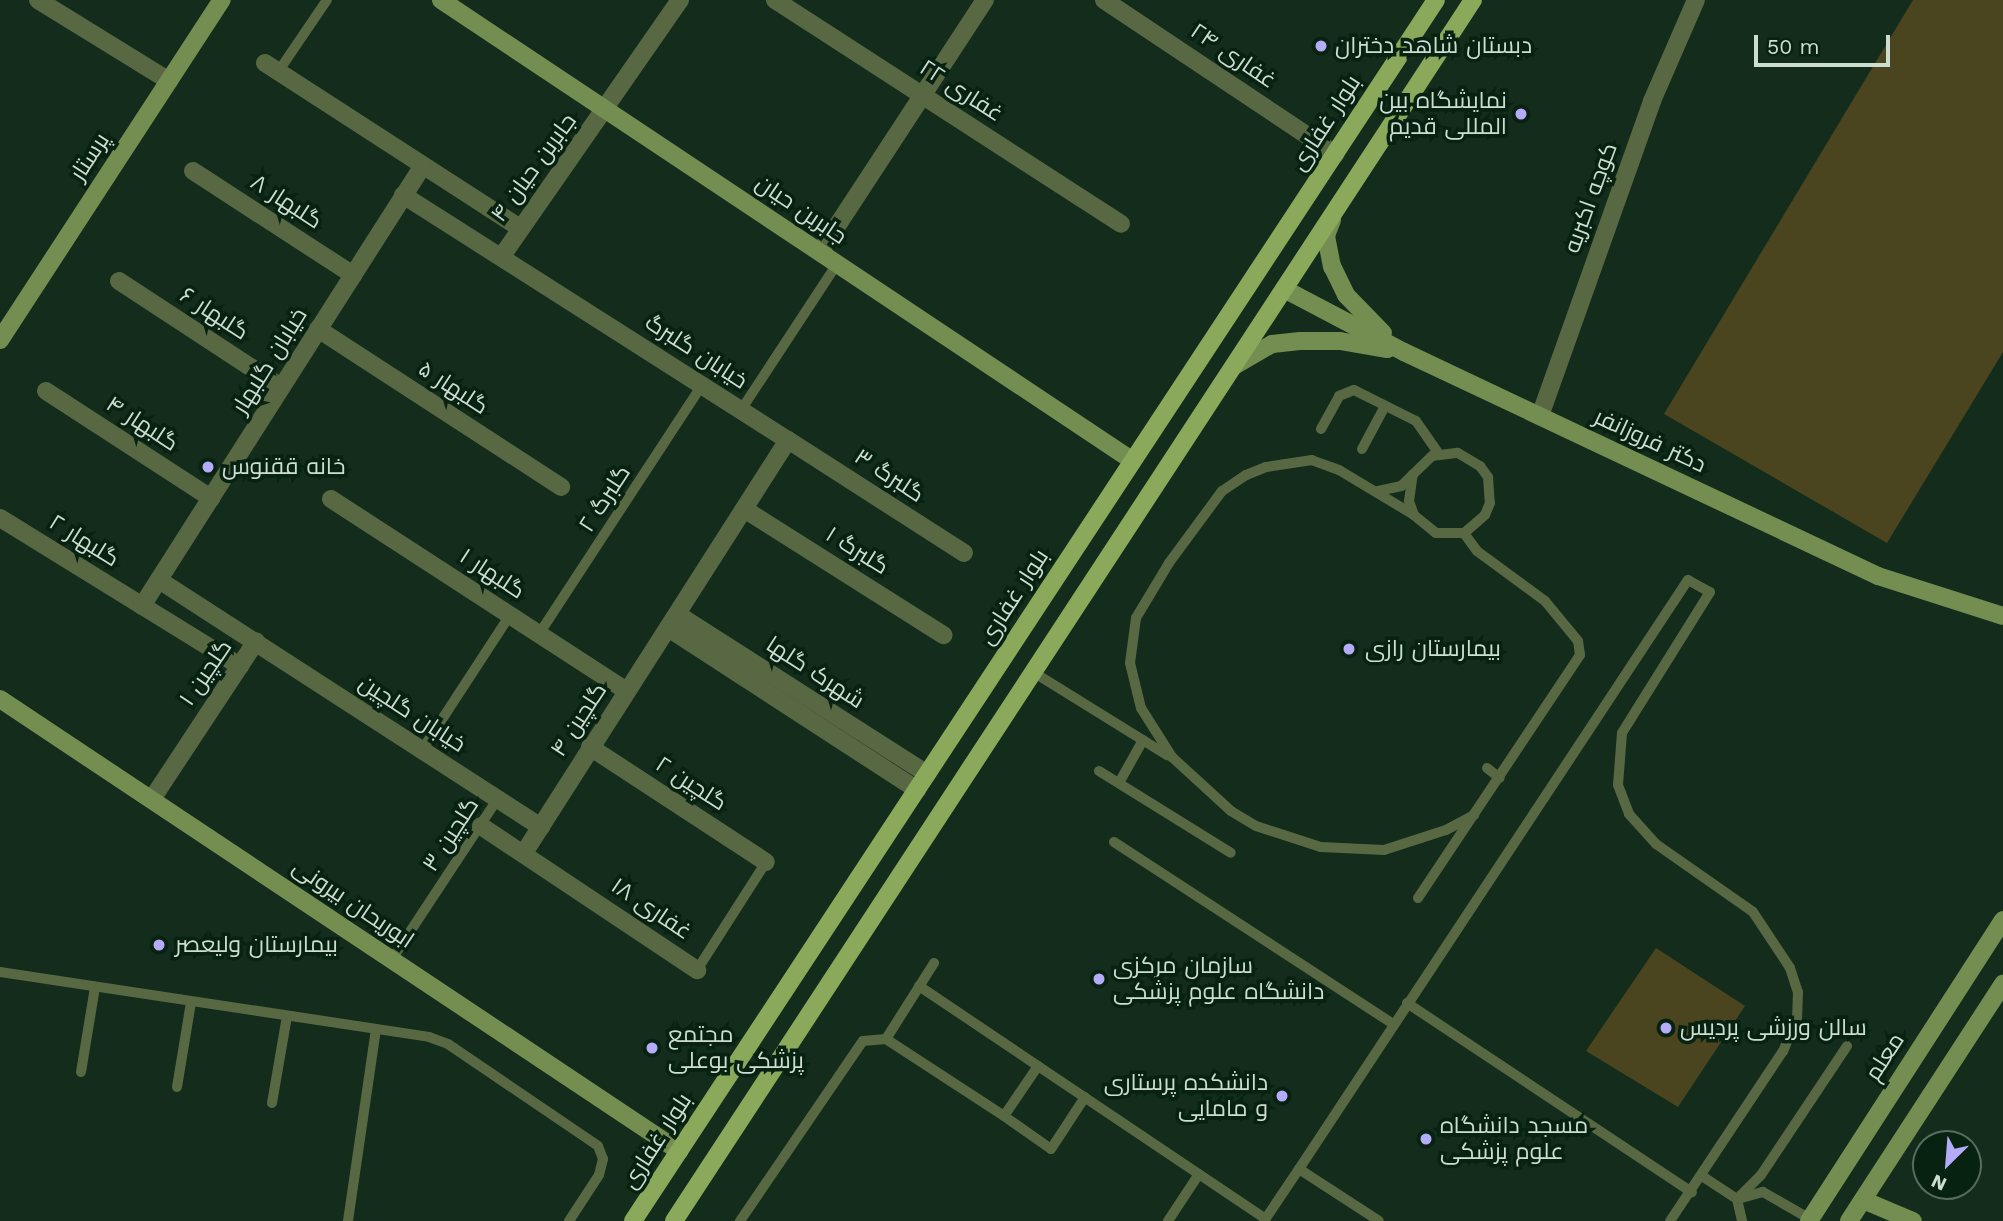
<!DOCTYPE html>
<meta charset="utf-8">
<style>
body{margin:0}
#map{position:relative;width:2003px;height:1221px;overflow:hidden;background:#132c1c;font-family:"Work Sans",Cairo,sans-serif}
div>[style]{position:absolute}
.green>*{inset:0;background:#4b451f}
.lane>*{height:10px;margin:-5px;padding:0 5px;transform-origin:5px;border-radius:5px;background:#586842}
.street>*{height:18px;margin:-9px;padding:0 9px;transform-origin:9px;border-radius:9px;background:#586842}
.secondary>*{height:18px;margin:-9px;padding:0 9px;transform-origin:9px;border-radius:9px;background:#748d50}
.primary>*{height:18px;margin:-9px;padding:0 9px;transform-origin:9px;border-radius:9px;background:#8aa95a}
.dots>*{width:19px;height:19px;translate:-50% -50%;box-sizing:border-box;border:4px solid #082212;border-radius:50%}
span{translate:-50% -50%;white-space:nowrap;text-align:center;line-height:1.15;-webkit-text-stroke:7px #082212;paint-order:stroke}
.poi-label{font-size:23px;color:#ceddd2}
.left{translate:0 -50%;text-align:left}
.right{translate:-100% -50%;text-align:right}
.street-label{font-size:23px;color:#ceddd2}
.north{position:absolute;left:1912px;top:1130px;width:70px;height:70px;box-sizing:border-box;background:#082212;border:2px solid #576d5f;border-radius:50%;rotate:205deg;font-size:19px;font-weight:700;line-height:28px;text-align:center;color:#ceddd2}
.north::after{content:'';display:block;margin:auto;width:24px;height:32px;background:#b4acf9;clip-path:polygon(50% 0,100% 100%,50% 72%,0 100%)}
.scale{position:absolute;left:1754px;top:35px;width:136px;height:32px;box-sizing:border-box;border:4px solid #ceddd2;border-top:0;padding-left:9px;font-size:21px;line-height:24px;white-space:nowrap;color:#ceddd2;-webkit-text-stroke:5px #082212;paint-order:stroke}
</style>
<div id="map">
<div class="green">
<div style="clip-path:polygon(1913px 0,2003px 0,2003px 352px,1887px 543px,1664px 414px)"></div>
<div style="clip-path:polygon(1656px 948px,1745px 1006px,1678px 1107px,1586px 1051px)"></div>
</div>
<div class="lane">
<div style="left:278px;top:72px;width:87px;rotate:-55.8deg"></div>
<div style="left:741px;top:410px;width:175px;rotate:-56.7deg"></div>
<div style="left:1321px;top:429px;width:38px;rotate:-61deg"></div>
<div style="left:1339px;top:396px;width:16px;rotate:-22deg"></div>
<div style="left:1354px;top:390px;width:69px;rotate:26.6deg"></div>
<div style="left:1416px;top:421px;width:40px;rotate:55.1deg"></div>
<div style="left:1362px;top:449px;width:49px;rotate:-61.9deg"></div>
<div style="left:1378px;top:491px;width:24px;rotate:-12deg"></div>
<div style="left:1401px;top:486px;width:43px;rotate:-44.1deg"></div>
<div style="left:1432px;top:456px;width:26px;rotate:-7deg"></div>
<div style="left:1458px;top:453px;width:26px;rotate:31deg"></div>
<div style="left:1480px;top:466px;width:14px;rotate:54deg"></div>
<div style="left:1488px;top:477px;width:26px;rotate:86deg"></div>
<div style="left:1490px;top:503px;width:13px;rotate:113deg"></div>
<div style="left:1485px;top:515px;width:28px;rotate:139deg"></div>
<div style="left:1464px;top:533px;width:28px;rotate:180deg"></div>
<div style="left:1436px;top:533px;width:28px;rotate:-141deg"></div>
<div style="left:1414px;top:515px;width:15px;rotate:-110deg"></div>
<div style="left:1409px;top:501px;width:27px;rotate:-82deg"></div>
<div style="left:1414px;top:515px;width:87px;rotate:-149deg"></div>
<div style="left:1339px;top:470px;width:29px;rotate:-160deg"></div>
<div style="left:1312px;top:460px;width:47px;rotate:171.3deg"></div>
<div style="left:1266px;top:467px;width:22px;rotate:158deg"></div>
<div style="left:1246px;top:475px;width:29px;rotate:146deg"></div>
<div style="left:1222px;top:491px;width:89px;rotate:126.4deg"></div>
<div style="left:1169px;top:563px;width:64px;rotate:121deg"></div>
<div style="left:1136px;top:618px;width:45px;rotate:97.6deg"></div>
<div style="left:1130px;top:663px;width:46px;rotate:76.3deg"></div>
<div style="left:1141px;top:708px;width:58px;rotate:57.7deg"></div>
<div style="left:1172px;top:757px;width:80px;rotate:42.5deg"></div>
<div style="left:1231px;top:811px;width:29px;rotate:31deg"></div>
<div style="left:1256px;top:826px;width:68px;rotate:17.9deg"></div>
<div style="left:1321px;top:847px;width:63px;rotate:2.7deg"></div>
<div style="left:1384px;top:850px;width:65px;rotate:-17.9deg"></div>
<div style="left:1446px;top:830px;width:32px;rotate:-28deg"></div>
<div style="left:539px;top:634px;width:298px;rotate:-56.8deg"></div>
<div style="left:1033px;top:672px;width:158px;rotate:31.8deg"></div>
<div style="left:422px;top:750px;width:161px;rotate:-56.9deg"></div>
<div style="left:1487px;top:768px;width:16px;rotate:38deg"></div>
<div style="left:1099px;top:771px;width:155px;rotate:31.8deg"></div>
<div style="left:1119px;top:783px;width:49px;rotate:-60.8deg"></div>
<div style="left:1114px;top:842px;width:333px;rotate:33.1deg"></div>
<div style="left:1418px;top:898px;width:292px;rotate:-56.3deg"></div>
<div style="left:1580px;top:655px;width:14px;rotate:-98deg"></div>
<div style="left:1578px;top:641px;width:52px;rotate:-129.5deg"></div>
<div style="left:1545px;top:601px;width:84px;rotate:-143.7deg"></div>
<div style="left:1477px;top:551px;width:22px;rotate:-126deg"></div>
<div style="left:392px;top:959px;width:191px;rotate:-56.6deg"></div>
<div style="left:697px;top:970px;width:128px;rotate:-57.4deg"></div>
<div style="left:0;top:972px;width:434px;rotate:8.6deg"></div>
<div style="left:429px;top:1037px;width:20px;rotate:20deg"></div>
<div style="left:448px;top:1044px;width:181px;rotate:34.2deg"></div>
<div style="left:598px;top:1146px;width:14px;rotate:69deg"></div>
<div style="left:603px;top:1159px;width:16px;rotate:104deg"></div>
<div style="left:599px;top:1175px;width:55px;rotate:123.1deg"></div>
<div style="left:919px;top:986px;width:418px;rotate:33.9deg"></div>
<div style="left:1407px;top:1003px;width:342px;rotate:33.6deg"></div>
<div style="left:886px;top:1039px;width:90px;rotate:-57.7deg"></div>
<div style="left:1038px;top:1066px;width:60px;rotate:124.2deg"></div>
<div style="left:1004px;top:1116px;width:57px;rotate:35.1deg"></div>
<div style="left:1051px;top:1149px;width:62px;rotate:-56.8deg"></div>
<div style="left:81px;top:1072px;width:86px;rotate:-80.6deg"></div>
<div style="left:177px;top:1087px;width:86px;rotate:-80.6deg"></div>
<div style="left:272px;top:1103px;width:88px;rotate:-80.2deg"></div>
<div style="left:1299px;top:1169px;width:706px;rotate:-56.56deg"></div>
<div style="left:1688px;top:580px;width:25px;rotate:29deg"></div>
<div style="left:1710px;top:592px;width:166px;rotate:122deg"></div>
<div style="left:1622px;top:733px;width:52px;rotate:94.4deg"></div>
<div style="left:1618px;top:785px;width:31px;rotate:69deg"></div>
<div style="left:1629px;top:814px;width:40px;rotate:48deg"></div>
<div style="left:1656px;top:844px;width:118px;rotate:35deg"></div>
<div style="left:1753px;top:912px;width:67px;rotate:56.5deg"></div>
<div style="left:1790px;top:968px;width:25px;rotate:72deg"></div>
<div style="left:1798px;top:992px;width:25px;rotate:92deg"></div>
<div style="left:1797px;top:1017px;width:37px;rotate:112deg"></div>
<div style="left:1783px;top:1051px;width:204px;rotate:123.6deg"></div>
<div style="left:1702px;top:1176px;width:42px;rotate:33.3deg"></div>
<div style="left:1737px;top:1199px;width:23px;rotate:77deg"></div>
<div style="left:1737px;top:1199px;width:34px;rotate:-45deg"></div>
<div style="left:1761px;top:1175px;width:155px;rotate:-56.3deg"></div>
<div style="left:1738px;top:1199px;width:26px;rotate:-16deg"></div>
<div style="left:1763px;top:1192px;width:54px;rotate:29.9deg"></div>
<div style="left:348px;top:1221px;width:193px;rotate:-81.7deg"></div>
<div style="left:740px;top:1221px;width:218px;rotate:-55.7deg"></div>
<div style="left:863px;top:1041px;width:23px;rotate:-5deg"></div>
<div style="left:886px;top:1039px;width:141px;rotate:33.1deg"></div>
<div style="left:1168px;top:1221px;width:56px;rotate:-56.6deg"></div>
<div style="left:1264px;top:1221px;width:63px;rotate:-56.1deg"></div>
<div style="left:1299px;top:1169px;width:95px;rotate:33deg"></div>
</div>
<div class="street">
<div style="left:38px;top:0;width:154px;rotate:31.7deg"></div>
<div style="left:775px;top:0;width:412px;rotate:32.9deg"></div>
<div style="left:1104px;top:0;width:278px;rotate:33.7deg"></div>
<div style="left:265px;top:63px;width:304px;rotate:32.9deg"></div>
<div style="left:193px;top:171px;width:191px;rotate:33deg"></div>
<div style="left:403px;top:195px;width:456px;rotate:32.5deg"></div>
<div style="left:788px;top:440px;width:490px;rotate:122.6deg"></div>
<div style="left:820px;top:252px;width:301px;rotate:-56.8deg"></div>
<div style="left:502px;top:256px;width:312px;rotate:-55.2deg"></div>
<div style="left:119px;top:281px;width:194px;rotate:33.2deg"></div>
<div style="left:318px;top:329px;width:290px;rotate:33deg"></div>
<div style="left:46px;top:391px;width:197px;rotate:33deg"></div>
<div style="left:1540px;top:416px;width:334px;rotate:-70.4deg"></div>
<div style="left:1652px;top:101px;width:110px;rotate:-66.5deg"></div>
<div style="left:788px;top:440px;width:209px;rotate:32.7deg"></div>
<div style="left:331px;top:499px;width:353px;rotate:33deg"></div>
<div style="left:744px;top:509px;width:236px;rotate:32.3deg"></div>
<div style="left:0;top:518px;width:282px;rotate:31.7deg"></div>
<div style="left:159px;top:580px;width:455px;rotate:32.9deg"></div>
<div style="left:142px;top:606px;width:521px;rotate:-57.47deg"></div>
<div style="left:677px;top:614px;width:297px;rotate:32.6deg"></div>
<div style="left:668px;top:628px;width:297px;rotate:33deg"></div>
<div style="left:590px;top:747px;width:210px;rotate:33.2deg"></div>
<div style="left:152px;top:799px;width:189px;rotate:-56.6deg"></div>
<div style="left:481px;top:826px;width:260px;rotate:33.7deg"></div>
</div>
<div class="secondary">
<div style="left:441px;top:0;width:831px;rotate:33.67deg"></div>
<div style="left:1332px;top:220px;width:17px;rotate:111deg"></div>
<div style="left:1326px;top:236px;width:31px;rotate:79deg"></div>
<div style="left:1332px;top:266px;width:32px;rotate:64deg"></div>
<div style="left:1346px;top:295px;width:53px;rotate:45.8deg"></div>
<div style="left:1284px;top:289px;width:136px;rotate:27.7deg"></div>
<div style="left:1404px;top:352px;width:524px;rotate:25.29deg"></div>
<div style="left:1878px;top:576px;width:131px;rotate:17.7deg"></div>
<div style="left:0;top:340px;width:406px;rotate:-56.9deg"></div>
<div style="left:1234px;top:366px;width:44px;rotate:-30.1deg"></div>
<div style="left:1272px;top:344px;width:28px;rotate:-6deg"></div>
<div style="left:1300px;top:341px;width:40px"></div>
<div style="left:1340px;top:341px;width:48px;rotate:9.7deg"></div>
<div style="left:0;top:699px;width:816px;rotate:33.65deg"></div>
<div style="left:1863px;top:1200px;width:54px;rotate:22.8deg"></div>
<div style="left:1809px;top:1221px;width:358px;rotate:-57.2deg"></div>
<div style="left:1849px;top:1221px;width:283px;rotate:-57deg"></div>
</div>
<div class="primary">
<div style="left:633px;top:1221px;width:1461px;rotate:-56.67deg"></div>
<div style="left:674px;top:1221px;width:1459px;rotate:-56.8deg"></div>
</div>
<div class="dots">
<div style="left:1321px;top:46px;background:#b4acf9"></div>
<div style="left:1521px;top:114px;background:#b4acf9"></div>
<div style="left:208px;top:467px;background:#b4acf9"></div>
<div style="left:1349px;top:649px;background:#b4acf9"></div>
<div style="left:159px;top:945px;background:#b4acf9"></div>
<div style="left:1099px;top:979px;background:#b4acf9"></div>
<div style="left:1666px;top:1028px;background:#b4acf9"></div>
<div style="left:652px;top:1048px;background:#b4acf9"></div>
<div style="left:1282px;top:1096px;background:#b4acf9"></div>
<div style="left:1426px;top:1139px;background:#b4acf9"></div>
</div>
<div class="poi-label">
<span class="left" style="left:1335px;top:46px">دبستان شاهد دختران</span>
<span class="right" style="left:1507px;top:114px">نمایشگاه بین<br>المللی قدیم</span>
<span class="left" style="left:222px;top:467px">خانه ققنوس</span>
<span class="left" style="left:1365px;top:649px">بیمارستان رازی</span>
<span class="left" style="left:175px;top:945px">بیمارستان ولیعصر</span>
<span class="left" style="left:1113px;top:979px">سازمان مرکزی<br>دانشگاه علوم پزشکی</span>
<span class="left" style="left:1680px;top:1028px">سالن ورزشی پردیس</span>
<span class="left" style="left:668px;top:1048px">مجتمع<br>پزشکی بوعلی</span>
<span class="right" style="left:1268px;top:1096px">دانشکده پرستاری<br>و مامایی</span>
<span class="left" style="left:1440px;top:1139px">مسجد دانشگاه<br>علوم پزشکی</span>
</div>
<div class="street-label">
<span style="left:1233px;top:56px;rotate:34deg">غفاری ۲۴</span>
<span style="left:961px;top:91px;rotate:33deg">غفاری ۲۲</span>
<span style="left:1326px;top:123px;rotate:-57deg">بلوار غفاری</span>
<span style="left:90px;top:157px;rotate:-57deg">پرستار</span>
<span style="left:534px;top:168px;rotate:-54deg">جابربن حیان ۴</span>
<span style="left:1591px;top:198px;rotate:-70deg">کوچه اکبریه</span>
<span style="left:286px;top:202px;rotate:33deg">گلبهار ۸</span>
<span style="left:801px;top:210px;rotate:34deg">جابربن حیان</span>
<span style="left:214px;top:314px;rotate:33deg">گلبهار ۶</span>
<span style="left:696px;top:352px;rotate:33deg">خیابان گلبرگ</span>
<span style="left:270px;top:361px;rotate:-58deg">خیابان گلبهار</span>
<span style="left:453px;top:388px;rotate:33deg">گلبهار ۵</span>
<span style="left:142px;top:424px;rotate:33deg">گلبهار ۴</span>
<span style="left:1650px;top:441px;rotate:25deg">دکتر فروزانفر</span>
<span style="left:889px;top:476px;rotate:33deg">گلبرگ ۳</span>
<span style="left:605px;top:499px;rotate:-57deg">گلبرگ ۲</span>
<span style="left:84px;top:541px;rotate:32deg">گلبهار ۲</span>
<span style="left:857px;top:551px;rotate:32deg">گلبرگ ۱</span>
<span style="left:492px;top:574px;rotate:33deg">گلبهار ۱</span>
<span style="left:1014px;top:597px;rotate:-57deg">بلوار غفاری</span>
<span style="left:206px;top:673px;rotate:-56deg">گلچین ۱</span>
<span style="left:815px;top:673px;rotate:33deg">شهرک گلها</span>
<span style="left:412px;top:714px;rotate:33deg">خیابان گلچین</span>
<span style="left:579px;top:720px;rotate:-57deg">گلچین ۴</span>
<span style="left:691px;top:784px;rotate:33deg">گلچین ۲</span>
<span style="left:451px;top:835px;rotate:-57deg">گلچین ۳</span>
<span style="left:353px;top:904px;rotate:34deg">ابوریحان بیرونی</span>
<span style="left:651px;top:909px;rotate:34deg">غفاری ۱۸</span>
<span style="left:1885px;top:1057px;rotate:-57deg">معلم</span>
<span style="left:657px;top:1141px;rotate:-57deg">بلوار غفاری</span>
</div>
<div class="north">N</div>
<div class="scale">50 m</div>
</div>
